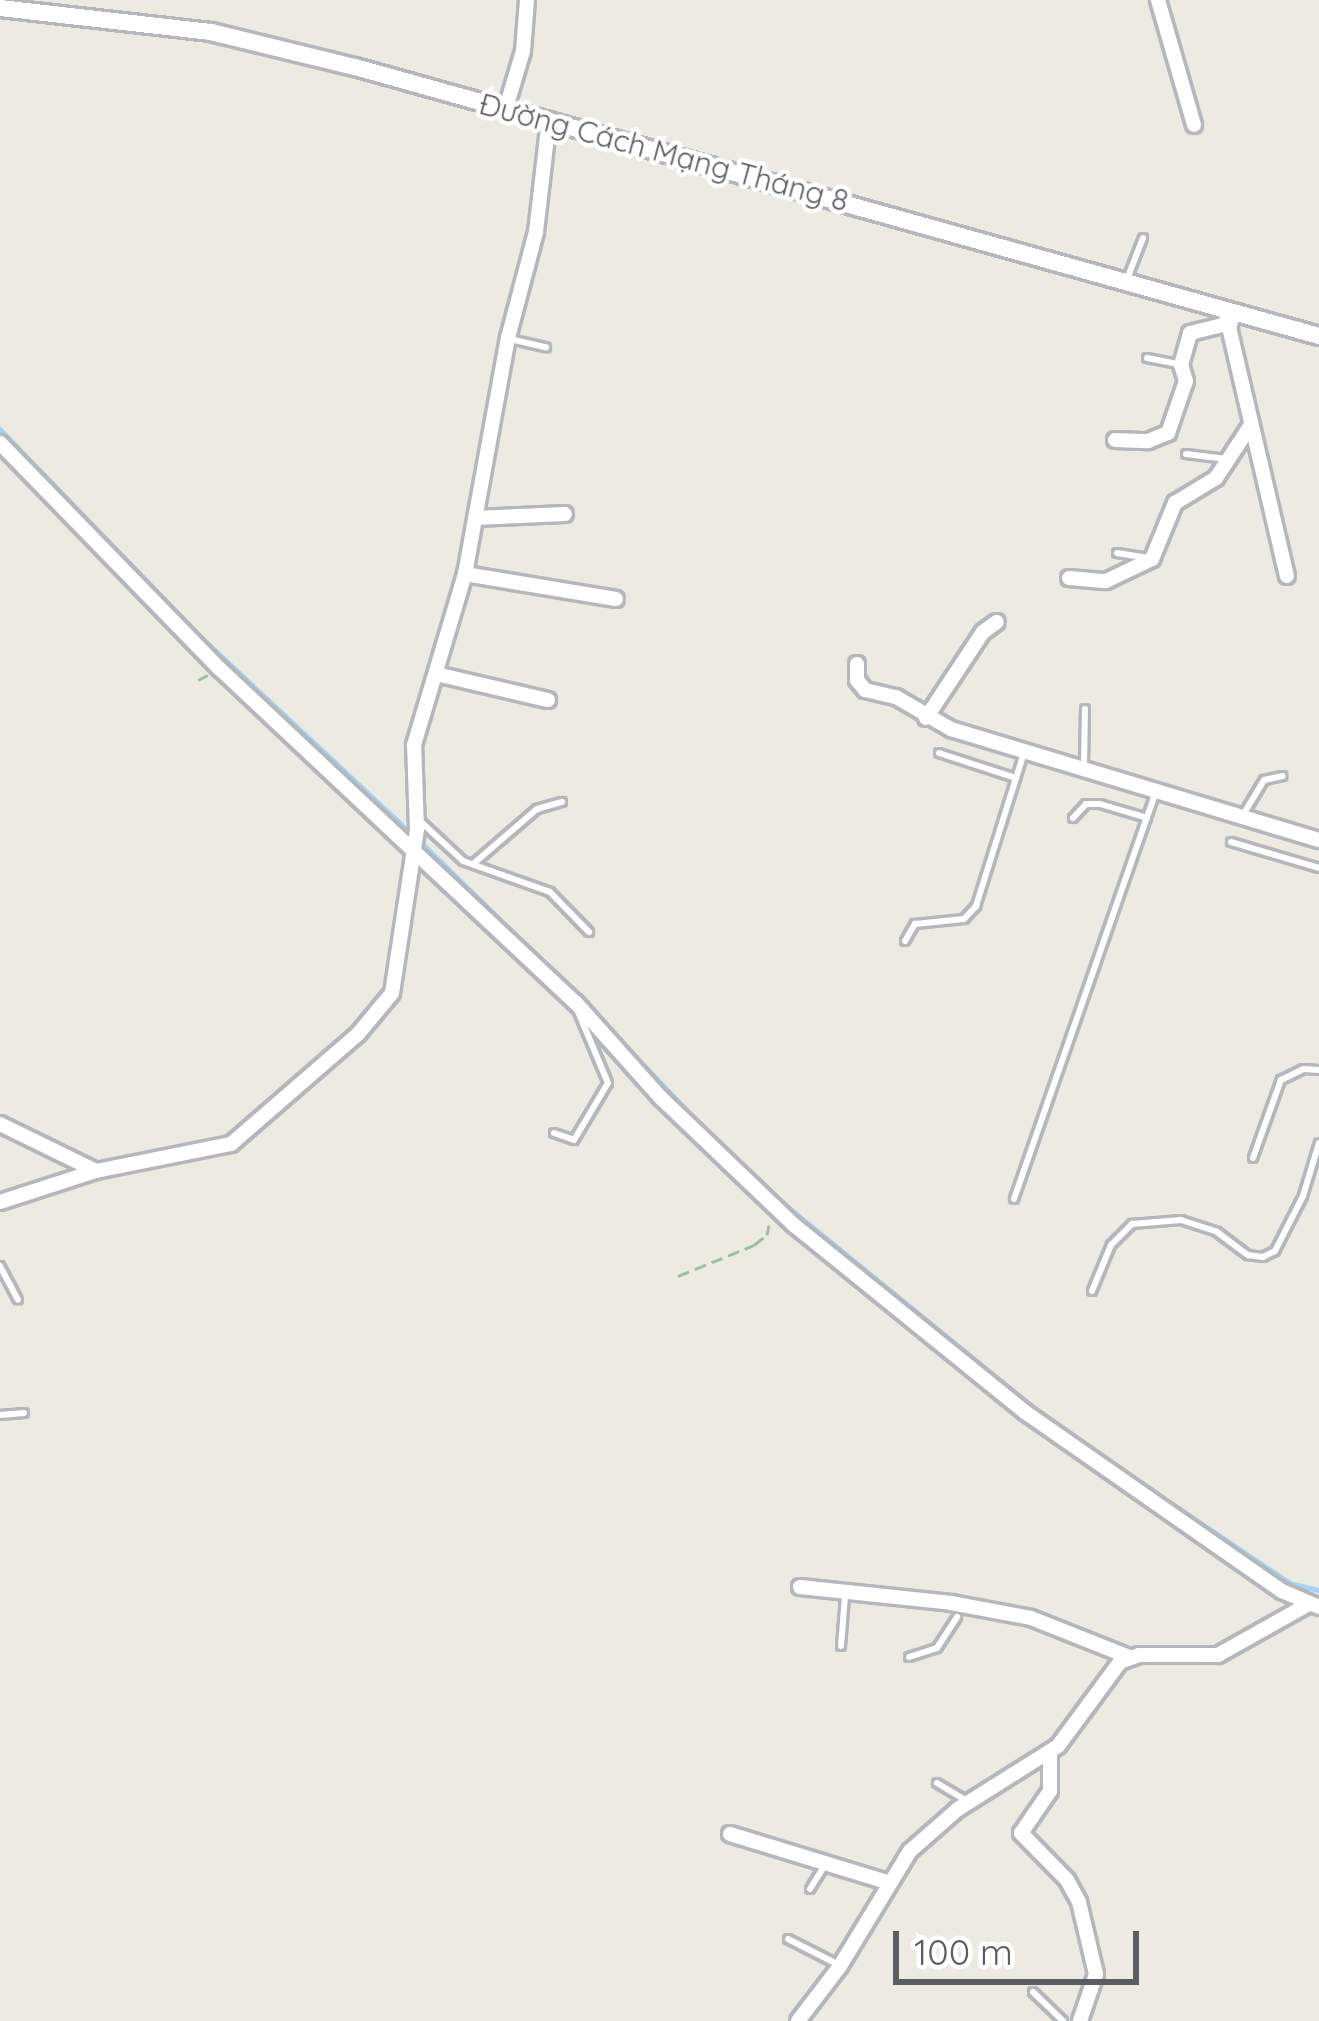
<!DOCTYPE html>
<meta charset="utf-8">
<style>
body{margin:0}
#map{position:relative;width:1319px;height:2021px;overflow:hidden;background:#edeae2;font-family:Quicksand,sans-serif}
div>[style]{position:absolute}
.stream>*{height:4.5px;margin:-2.25px;padding:0 2.25px;transform-origin:2.25px;border-radius:2.25px;background:#a3d4fb}
.path>*{height:3px;margin-top:-1.5px;transform-origin:0;background:repeating-linear-gradient(90deg,#97c2a4 0 12px,transparent 0 18px)}
.roads{filter:drop-shadow(3px 0 #b4b8bc) drop-shadow(-3px 0 #b4b8bc) drop-shadow(0 3px #b4b8bc) drop-shadow(0 -3px #b4b8bc)}
.service>*{height:6px;margin:-3px;padding:0 3px;transform-origin:3px;border-radius:3px;background:#fff}
.minor>*{height:14px;margin:-7px;padding:0 7px;transform-origin:7px;border-radius:7px;background:#fff}
.tertiary>*{height:16px;margin:-8px;padding:0 8px;transform-origin:8px;border-radius:8px;background:#fff}
span{translate:-50% -50%;white-space:nowrap;text-align:center;line-height:1.15;-webkit-text-stroke:9px #fff;paint-order:stroke}
.street-label{font-size:30px;color:#5a5e62}
.scale{position:absolute;left:893px;top:1931px;width:246px;height:54px;box-sizing:border-box;border:6px solid #5a5e62;border-top:0;padding-left:15px;font-size:36px;line-height:42px;white-space:nowrap;color:#5a5e62;-webkit-text-stroke:9px #fff;paint-order:stroke}
</style>
<div id="map">
<div class="stream">
<div style="left:0;top:429px;width:292px;rotate:46deg"></div>
<div style="left:203px;top:639px;width:284px;rotate:43deg"></div>
<div style="left:419px;top:840px;width:217px;rotate:44.4deg"></div>
<div style="left:582px;top:1000px;width:199px;rotate:46.4deg"></div>
<div style="left:766px;top:1189px;width:373px;rotate:39.2deg"></div>
<div style="left:1055px;top:1425px;width:283px;rotate:33.9deg"></div>
<div style="left:1290px;top:1583px;width:30px;rotate:14deg"></div>
</div>
<div class="path">
<div style="left:198px;top:680px;width:11px;rotate:-27deg"></div>
<div style="left:678px;top:1276px;width:82px;rotate:-22.2deg"></div>
<div style="left:754px;top:1245px;width:16px;rotate:-38deg"></div>
<div style="left:767px;top:1235px;width:10px;rotate:-79deg"></div>
</div>
<div class="roads">
<div class="service">
<div style="left:1127px;top:279px;width:44px;rotate:-68.7deg"></div>
<div style="left:510px;top:339px;width:37px;rotate:13deg"></div>
<div style="left:1147px;top:358px;width:31px;rotate:11deg"></div>
<div style="left:1186px;top:454px;width:41px;rotate:7deg"></div>
<div style="left:1117px;top:553px;width:32px;rotate:9deg"></div>
<div style="left:939px;top:753px;width:81px;rotate:18deg"></div>
<div style="left:1084px;top:765px;width:56px;rotate:-89deg"></div>
<div style="left:1243px;top:815px;width:41px;rotate:-59deg"></div>
<div style="left:1264px;top:780px;width:19px;rotate:-12deg"></div>
<div style="left:1073px;top:818px;width:19px;rotate:-47deg"></div>
<div style="left:1086px;top:804px;width:14px"></div>
<div style="left:1100px;top:804px;width:49px;rotate:16.6deg"></div>
<div style="left:420px;top:821px;width:59px;rotate:42.9deg"></div>
<div style="left:463px;top:861px;width:92px;rotate:19.6deg"></div>
<div style="left:550px;top:892px;width:56px;rotate:45.7deg"></div>
<div style="left:1231px;top:842px;width:92px;rotate:16.5deg"></div>
<div style="left:473px;top:864px;width:84px;rotate:-40.7deg"></div>
<div style="left:537px;top:809px;width:26px;rotate:-16deg"></div>
<div style="left:905px;top:941px;width:20px;rotate:-60deg"></div>
<div style="left:915px;top:924px;width:49px;rotate:-5.8deg"></div>
<div style="left:964px;top:919px;width:18px;rotate:-47deg"></div>
<div style="left:976px;top:906px;width:160px;rotate:-72.6deg"></div>
<div style="left:554px;top:1133px;width:21px;rotate:19deg"></div>
<div style="left:574px;top:1140px;width:66px;rotate:-59.2deg"></div>
<div style="left:608px;top:1083px;width:82px;rotate:-112.8deg"></div>
<div style="left:1253px;top:1158px;width:83px;rotate:-70.3deg"></div>
<div style="left:1281px;top:1080px;width:25px;rotate:-26deg"></div>
<div style="left:1304px;top:1069px;width:15px;rotate:4deg"></div>
<div style="left:1014px;top:1199px;width:428px;rotate:-70.8deg"></div>
<div style="left:0;top:1266px;width:38px;rotate:62deg"></div>
<div style="left:1092px;top:1291px;width:50px;rotate:-67.6deg"></div>
<div style="left:1111px;top:1245px;width:30px;rotate:-45deg"></div>
<div style="left:1132px;top:1224px;width:49px;rotate:-4.7deg"></div>
<div style="left:1181px;top:1220px;width:38px;rotate:18deg"></div>
<div style="left:1217px;top:1232px;width:39px;rotate:37deg"></div>
<div style="left:1248px;top:1255px;width:15px;rotate:8deg"></div>
<div style="left:1263px;top:1257px;width:13px;rotate:-27deg"></div>
<div style="left:1275px;top:1251px;width:62px;rotate:-63deg"></div>
<div style="left:1303px;top:1196px;width:55px;rotate:-73.2deg"></div>
<div style="left:0;top:1415px;width:24px;rotate:-5deg"></div>
<div style="left:841px;top:1646px;width:50px;rotate:-85.4deg"></div>
<div style="left:909px;top:1657px;width:29px;rotate:-18deg"></div>
<div style="left:937px;top:1648px;width:37px;rotate:-57deg"></div>
<div style="left:937px;top:1783px;width:33px;rotate:31deg"></div>
<div style="left:810px;top:1889px;width:26px;rotate:-58deg"></div>
<div style="left:788px;top:1939px;width:55px;rotate:27deg"></div>
<div style="left:1033px;top:1992px;width:42px;rotate:44deg"></div>
</div>
<div class="minor">
<div style="left:1158px;top:0;width:130px;rotate:73.9deg"></div>
<div style="left:506px;top:108px;width:59px;rotate:-73.4deg"></div>
<div style="left:523px;top:51px;width:51px;rotate:-85.5deg"></div>
<div style="left:1225px;top:310px;width:273px;rotate:76.9deg"></div>
<div style="left:1115px;top:440px;width:33px;rotate:2deg"></div>
<div style="left:1148px;top:441px;width:22px;rotate:-22deg"></div>
<div style="left:1168px;top:433px;width:55px;rotate:-70.9deg"></div>
<div style="left:1186px;top:381px;width:17px;rotate:-107deg"></div>
<div style="left:1181px;top:365px;width:33px;rotate:-74deg"></div>
<div style="left:1190px;top:333px;width:42px;rotate:-13.7deg"></div>
<div style="left:0;top:443px;width:315px;rotate:45.8deg"></div>
<div style="left:220px;top:669px;width:488px;rotate:43.2deg"></div>
<div style="left:576px;top:1003px;width:127px;rotate:48.2deg"></div>
<div style="left:661px;top:1098px;width:184px;rotate:43.7deg"></div>
<div style="left:794px;top:1225px;width:297px;rotate:39deg"></div>
<div style="left:1025px;top:1412px;width:313px;rotate:34.9deg"></div>
<div style="left:1282px;top:1591px;width:40px;rotate:23.4deg"></div>
<div style="left:475px;top:518px;width:90px;rotate:-2.5deg"></div>
<div style="left:465px;top:574px;width:153px;rotate:9.4deg"></div>
<div style="left:1069px;top:578px;width:37px;rotate:5deg"></div>
<div style="left:1106px;top:581px;width:51px;rotate:-25.6deg"></div>
<div style="left:1152px;top:559px;width:61px;rotate:-67.7deg"></div>
<div style="left:1175px;top:503px;width:48px;rotate:-31.4deg"></div>
<div style="left:1216px;top:478px;width:64px;rotate:-56.6deg"></div>
<div style="left:857px;top:664px;width:16px;rotate:90deg"></div>
<div style="left:857px;top:680px;width:13px;rotate:51deg"></div>
<div style="left:865px;top:690px;width:32px;rotate:13deg"></div>
<div style="left:896px;top:697px;width:64px;rotate:30.2deg"></div>
<div style="left:951px;top:729px;width:384px;rotate:16.8deg"></div>
<div style="left:436px;top:674px;width:115px;rotate:13.1deg"></div>
<div style="left:926px;top:718px;width:103px;rotate:-56.5deg"></div>
<div style="left:983px;top:632px;width:17px;rotate:-36deg"></div>
<div style="left:0;top:1124px;width:107px;rotate:26.1deg"></div>
<div style="left:0;top:1202px;width:101px;rotate:-17.9deg"></div>
<div style="left:96px;top:1171px;width:138px;rotate:-11.3deg"></div>
<div style="left:231px;top:1144px;width:168px;rotate:-40.9deg"></div>
<div style="left:358px;top:1034px;width:53px;rotate:-50.3deg"></div>
<div style="left:392px;top:993px;width:166px;rotate:-81.3deg"></div>
<div style="left:417px;top:829px;width:84px;rotate:-92deg"></div>
<div style="left:414px;top:745px;width:178px;rotate:-73.4deg"></div>
<div style="left:465px;top:574px;width:240px;rotate:-79.7deg"></div>
<div style="left:508px;top:338px;width:110px;rotate:-75.2deg"></div>
<div style="left:536px;top:232px;width:113px;rotate:-83.4deg"></div>
<div style="left:800px;top:1587px;width:152px;rotate:6deg"></div>
<div style="left:951px;top:1603px;width:81px;rotate:10.6deg"></div>
<div style="left:1031px;top:1618px;width:105px;rotate:21.7deg"></div>
<div style="left:1050px;top:1753px;width:38px;rotate:90deg"></div>
<div style="left:1050px;top:1791px;width:51px;rotate:124.6deg"></div>
<div style="left:1021px;top:1833px;width:66px;rotate:45.6deg"></div>
<div style="left:1067px;top:1880px;width:25px;rotate:61deg"></div>
<div style="left:1079px;top:1902px;width:74px;rotate:76.7deg"></div>
<div style="left:1096px;top:1974px;width:50px;rotate:108.8deg"></div>
<div style="left:730px;top:1834px;width:164px;rotate:17deg"></div>
<div style="left:798px;top:2021px;width:69px;rotate:-52.6deg"></div>
<div style="left:840px;top:1966px;width:135px;rotate:-58.7deg"></div>
<div style="left:910px;top:1851px;width:64px;rotate:-41.2deg"></div>
<div style="left:958px;top:1809px;width:118px;rotate:-32.2deg"></div>
<div style="left:1058px;top:1746px;width:104px;rotate:-53.6deg"></div>
<div style="left:1120px;top:1662px;width:20px;rotate:-20deg"></div>
<div style="left:1139px;top:1655px;width:79px"></div>
<div style="left:1218px;top:1655px;width:104px;rotate:-29.3deg"></div>
</div>
<div class="tertiary">
<div style="left:0;top:8px;width:212px;rotate:6.5deg"></div>
<div style="left:211px;top:32px;width:148px;rotate:13.7deg"></div>
<div style="left:355px;top:67px;width:1001px;rotate:15.59deg"></div>
</div>
</div>
<div class="street-label">
<span style="left:664px;top:152px;rotate:15deg">Đường Cách Mạng Tháng 8</span>
</div>
<div class="scale">100 m</div>
</div>
